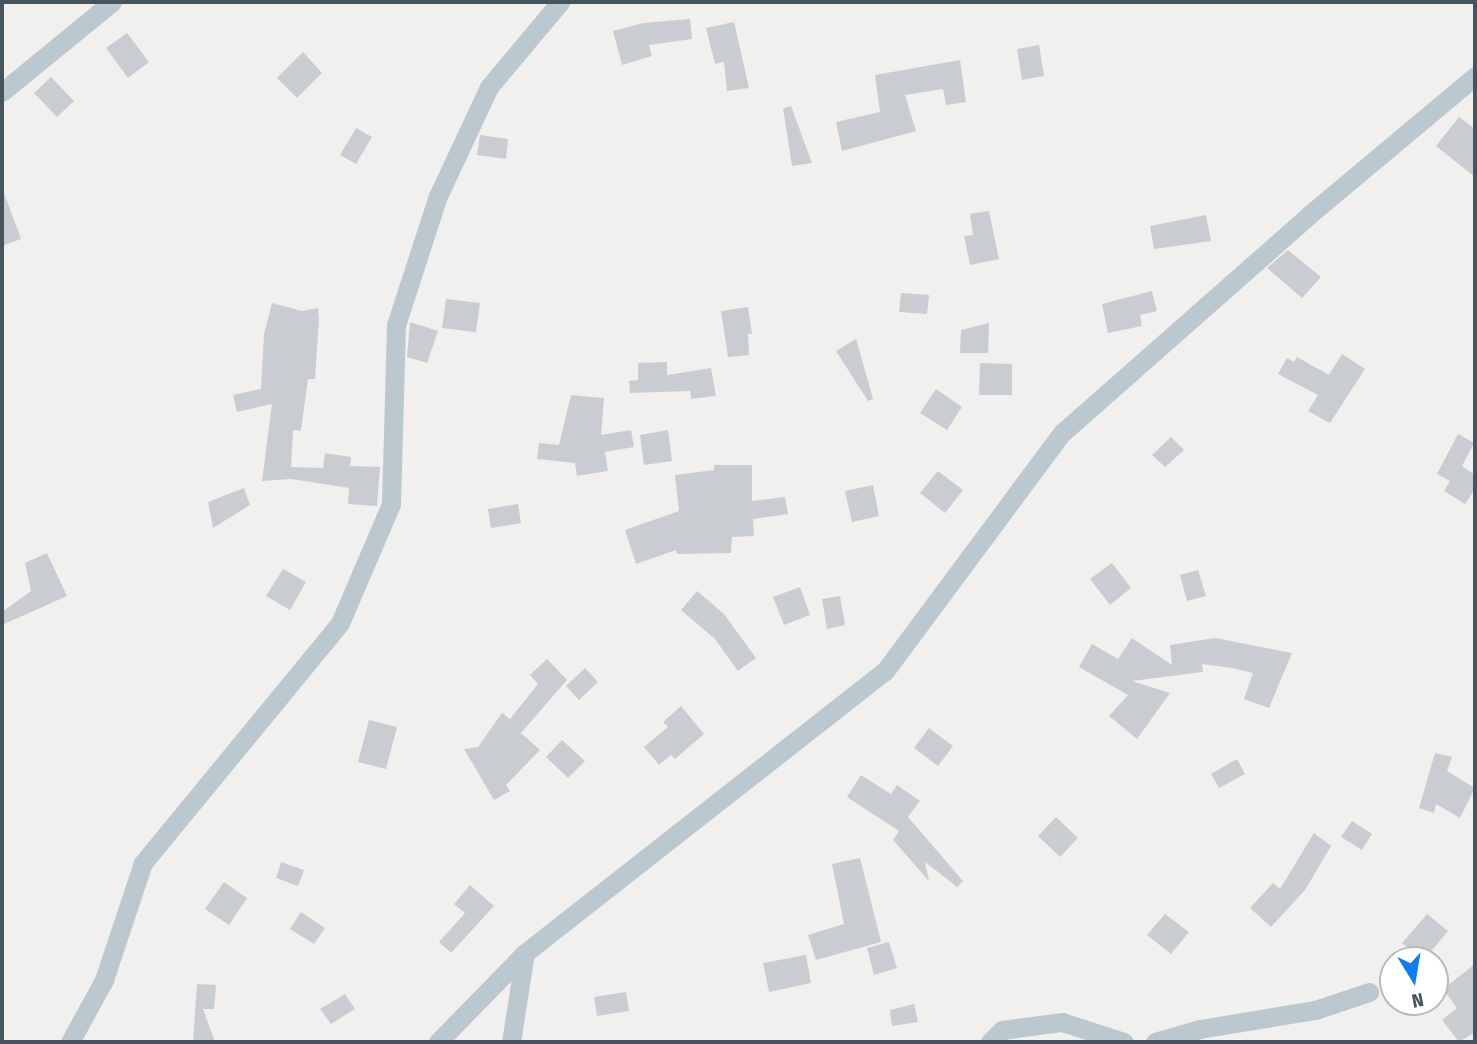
<!DOCTYPE html>
<style>
body{margin:0}
#map{position:relative;width:1477px;height:1044px;overflow:hidden;background:#f2efef;font-family:"Fira Sans Condensed",sans-serif}
div>[style]{position:absolute}
.building>*{inset:0;background:#c9cdd2}
.street>*{height:19px;margin:-9.5px;padding:0 9.5px;transform-origin:9.5px;border-radius:9.5px;background:#bcc8cf}
span{translate:-50% -50%;white-space:nowrap;text-align:center;line-height:1.15;-webkit-text-stroke:5px #fff;paint-order:stroke}
.frame{position:absolute;inset:0;border:4px solid #46545e;pointer-events:none}
.north{position:absolute;left:1379px;top:946px;width:70px;height:70px;box-sizing:border-box;background:#fff;border:2px solid #b5bbbf;border-radius:50%;rotate:169deg;font-size:19px;font-weight:700;line-height:28px;text-align:center;color:#46545e}
.north::after{content:'';display:block;margin:auto;width:24px;height:32px;background:#117dea;clip-path:polygon(50% 0,100% 100%,50% 72%,0 100%)}
</style>
<div id="map">
<div class="building">
<div style="clip-path:polygon(690px 19px,692px 39px,649px 45px,652px 56px,622px 65px,613px 31px,643px 23px)"></div>
<div style="clip-path:polygon(734px 22px,749px 88px,727px 91px,724px 62px,715px 64px,706px 28px)"></div>
<div style="clip-path:polygon(127px 33px,149px 62px,128px 78px,106px 48px)"></div>
<div style="clip-path:polygon(1039px 45px,1044px 76px,1022px 80px,1017px 49px)"></div>
<div style="clip-path:polygon(303px 52px,322px 73px,297px 98px,277px 78px)"></div>
<div style="clip-path:polygon(960px 60px,966px 102px,946px 105px,943px 89px,905px 95px,916px 131px,842px 151px,836px 122px,880px 112px,875px 75px)"></div>
<div style="clip-path:polygon(51px 77px,74px 101px,57px 117px,34px 93px)"></div>
<div style="clip-path:polygon(791px 106px,812px 163px,792px 166px,783px 108px)"></div>
<div style="clip-path:polygon(1459px 117px,1475px 129px,1475px 177px,1436px 146px)"></div>
<div style="clip-path:polygon(356px 128px,372px 137px,356px 164px,340px 155px)"></div>
<div style="clip-path:polygon(480px 135px,508px 139px,506px 159px,477px 155px)"></div>
<div style="clip-path:polygon(4px 193px,21px 239px,2px 246px,2px 194px)"></div>
<div style="clip-path:polygon(989px 211px,999px 259px,970px 265px,964px 236px,973px 235px,970px 214px)"></div>
<div style="clip-path:polygon(1206px 215px,1211px 241px,1154px 249px,1150px 226px)"></div>
<div style="clip-path:polygon(1288px 250px,1321px 277px,1302px 298px,1267px 268px)"></div>
<div style="clip-path:polygon(1152px 291px,1157px 311px,1140px 315px,1142px 326px,1108px 333px,1102px 304px)"></div>
<div style="clip-path:polygon(901px 293px,929px 295px,927px 314px,899px 312px)"></div>
<div style="clip-path:polygon(446px 299px,480px 303px,476px 332px,442px 328px)"></div>
<div style="clip-path:polygon(272px 303px,302px 311px,318px 308px,319px 320px,315px 379px,308px 379px,301px 431px,293px 430px,291px 467px,323px 468px,325px 453px,351px 457px,350px 466px,380px 467px,377px 506px,348px 504px,349px 488px,291px 479px,262px 481px,272px 404px,237px 412px,233px 395px,261px 389px,264px 334px)"></div>
<div style="clip-path:polygon(748px 307px,752px 334px,748px 334px,749px 355px,728px 357px,721px 311px)"></div>
<div style="clip-path:polygon(410px 322px,438px 331px,427px 363px,407px 357px)"></div>
<div style="clip-path:polygon(989px 323px,988px 353px,960px 353px,961px 330px)"></div>
<div style="clip-path:polygon(856px 339px,873px 399px,868px 401px,836px 351px)"></div>
<div style="clip-path:polygon(1342px 354px,1365px 369px,1330px 423px,1308px 411px,1318px 395px,1278px 374px,1287px 358px,1294px 362px,1297px 357px,1329px 375px)"></div>
<div style="clip-path:polygon(667px 362px,667px 375px,711px 368px,716px 396px,691px 399px,690px 391px,630px 393px,629px 381px,638px 380px,638px 363px)"></div>
<div style="clip-path:polygon(980px 363px,1012px 364px,1012px 395px,979px 395px)"></div>
<div style="clip-path:polygon(936px 389px,962px 407px,947px 430px,920px 413px)"></div>
<div style="clip-path:polygon(571px 395px,604px 398px,601px 435px,631px 430px,634px 447px,605px 452px,608px 471px,577px 476px,575px 463px,537px 459px,539px 443px,559px 445px)"></div>
<div style="clip-path:polygon(668px 430px,672px 461px,644px 465px,640px 435px)"></div>
<div style="clip-path:polygon(1458px 434px,1474px 443px,1462px 466px,1475px 475px,1475px 489px,1465px 504px,1444px 491px,1450px 481px,1437px 474px)"></div>
<div style="clip-path:polygon(1171px 437px,1184px 450px,1165px 467px,1152px 455px)"></div>
<div style="clip-path:polygon(714px 465px,752px 465px,752px 501px,785px 497px,788px 514px,753px 519px,754px 536px,732px 537px,731px 553px,677px 554px,676px 550px,636px 564px,625px 530px,679px 511px,675px 475px,714px 470px)"></div>
<div style="clip-path:polygon(938px 471px,963px 490px,945px 513px,920px 493px)"></div>
<div style="clip-path:polygon(873px 485px,879px 516px,852px 522px,845px 491px)"></div>
<div style="clip-path:polygon(244px 488px,250px 505px,213px 528px,208px 502px)"></div>
<div style="clip-path:polygon(518px 504px,521px 523px,491px 528px,488px 509px)"></div>
<div style="clip-path:polygon(47px 553px,67px 596px,2px 625px,2px 612px,31px 591px,25px 563px)"></div>
<div style="clip-path:polygon(1112px 563px,1131px 588px,1110px 605px,1090px 579px)"></div>
<div style="clip-path:polygon(283px 569px,306px 582px,290px 610px,266px 596px)"></div>
<div style="clip-path:polygon(1198px 570px,1206px 596px,1187px 601px,1180px 575px)"></div>
<div style="clip-path:polygon(800px 587px,810px 615px,784px 625px,773px 597px)"></div>
<div style="clip-path:polygon(697px 591px,724px 614px,756px 658px,738px 671px,715px 639px,681px 610px)"></div>
<div style="clip-path:polygon(840px 596px,845px 625px,827px 629px,822px 599px)"></div>
<div style="clip-path:polygon(1132px 638px,1172px 665px,1170px 645px,1215px 638px,1292px 653px,1269px 708px,1244px 699px,1253px 673px,1232px 668px,1202px 664px,1203px 672px,1132px 681px,1170px 693px,1137px 739px,1109px 716px,1128px 695px,1079px 667px,1092px 644px,1118px 659px)"></div>
<div style="clip-path:polygon(547px 659px,567px 680px,521px 733px,540px 750px,506px 785px,510px 791px,494px 800px,464px 749px,478px 747px,502px 713px,510px 719px,538px 684px,530px 675px)"></div>
<div style="clip-path:polygon(585px 668px,598px 682px,579px 700px,566px 686px)"></div>
<div style="clip-path:polygon(681px 706px,704px 734px,675px 759px,671px 755px,659px 765px,644px 747px,668px 727px,663px 722px)"></div>
<div style="clip-path:polygon(369px 720px,397px 727px,386px 769px,358px 762px)"></div>
<div style="clip-path:polygon(929px 728px,953px 746px,938px 766px,914px 748px)"></div>
<div style="clip-path:polygon(562px 740px,585px 761px,568px 778px,546px 757px)"></div>
<div style="clip-path:polygon(1435px 753px,1452px 757px,1447px 771px,1475px 788px,1460px 818px,1436px 804px,1434px 813px,1419px 808px)"></div>
<div style="clip-path:polygon(1237px 759px,1245px 774px,1219px 788px,1211px 774px)"></div>
<div style="clip-path:polygon(861px 775px,891px 794px,897px 785px,920px 801px,908px 817px,963px 881px,957px 887px,925px 862px,929px 881px,893px 840px,899px 831px,847px 797px)"></div>
<div style="clip-path:polygon(1056px 817px,1078px 838px,1060px 857px,1038px 836px)"></div>
<div style="clip-path:polygon(1352px 821px,1372px 834px,1362px 850px,1341px 837px)"></div>
<div style="clip-path:polygon(1314px 833px,1331px 846px,1305px 890px,1271px 927px,1250px 908px,1273px 883px,1280px 889px)"></div>
<div style="clip-path:polygon(860px 858px,881px 942px,816px 960px,808px 935px,844px 924px,832px 864px)"></div>
<div style="clip-path:polygon(281px 862px,304px 870px,298px 886px,276px 878px)"></div>
<div style="clip-path:polygon(224px 882px,247px 898px,229px 925px,205px 909px)"></div>
<div style="clip-path:polygon(470px 885px,494px 906px,451px 953px,439px 942px,465px 913px,454px 904px)"></div>
<div style="clip-path:polygon(301px 912px,325px 928px,314px 944px,290px 929px)"></div>
<div style="clip-path:polygon(1165px 914px,1189px 932px,1171px 954px,1147px 935px)"></div>
<div style="clip-path:polygon(1427px 914px,1448px 931px,1424px 960px,1402px 943px)"></div>
<div style="clip-path:polygon(889px 942px,897px 968px,874px 975px,867px 948px)"></div>
<div style="clip-path:polygon(806px 955px,811px 983px,769px 992px,763px 963px)"></div>
<div style="clip-path:polygon(1475px 964px,1475px 1032px,1459px 1042px,1442px 1020px,1457px 1008px,1443px 989px)"></div>
<div style="clip-path:polygon(197px 984px,216px 985px,214px 1009px,203px 1009px,215px 1042px,193px 1042px)"></div>
<div style="clip-path:polygon(626px 992px,629px 1011px,597px 1016px,594px 997px)"></div>
<div style="clip-path:polygon(345px 994px,355px 1009px,331px 1024px,320px 1009px)"></div>
<div style="clip-path:polygon(914px 1004px,918px 1022px,892px 1026px,890px 1010px)"></div>
</div>
<div class="street">
<div style="left:2px;top:92px;width:142px;rotate:-39.3deg"></div>
<div style="left:70px;top:1042px;width:71px;rotate:-61.3deg"></div>
<div style="left:104px;top:980px;width:123px;rotate:-71.6deg"></div>
<div style="left:143px;top:863px;width:310px;rotate:-50.6deg"></div>
<div style="left:340px;top:623px;width:129px;rotate:-66.8deg"></div>
<div style="left:391px;top:504px;width:179px;rotate:-88.4deg"></div>
<div style="left:396px;top:325px;width:136px;rotate:-72deg"></div>
<div style="left:438px;top:196px;width:120px;rotate:-64.9deg"></div>
<div style="left:489px;top:87px;width:111px;rotate:-50.1deg"></div>
<div style="left:438px;top:1042px;width:124px;rotate:-45.7deg"></div>
<div style="left:525px;top:953px;width:457px;rotate:-38.1deg"></div>
<div style="left:885px;top:671px;width:297px;rotate:-53.4deg"></div>
<div style="left:1062px;top:433px;width:329px;rotate:-41.4deg"></div>
<div style="left:1309px;top:215px;width:217px;rotate:-39.9deg"></div>
<div style="left:511px;top:1042px;width:90px;rotate:-81.1deg"></div>
<div style="left:990px;top:1042px;width:17px;rotate:-45deg"></div>
<div style="left:1002px;top:1030px;width:61px;rotate:-7.6deg"></div>
<div style="left:1062px;top:1022px;width:65px;rotate:17.9deg"></div>
<div style="left:1155px;top:1042px;width:47px;rotate:-16.1deg"></div>
<div style="left:1200px;top:1029px;width:117px;rotate:-9.4deg"></div>
<div style="left:1315px;top:1010px;width:57px;rotate:-18.4deg"></div>
</div>
<div class="frame"></div>
<div class="north">N</div>
</div>
